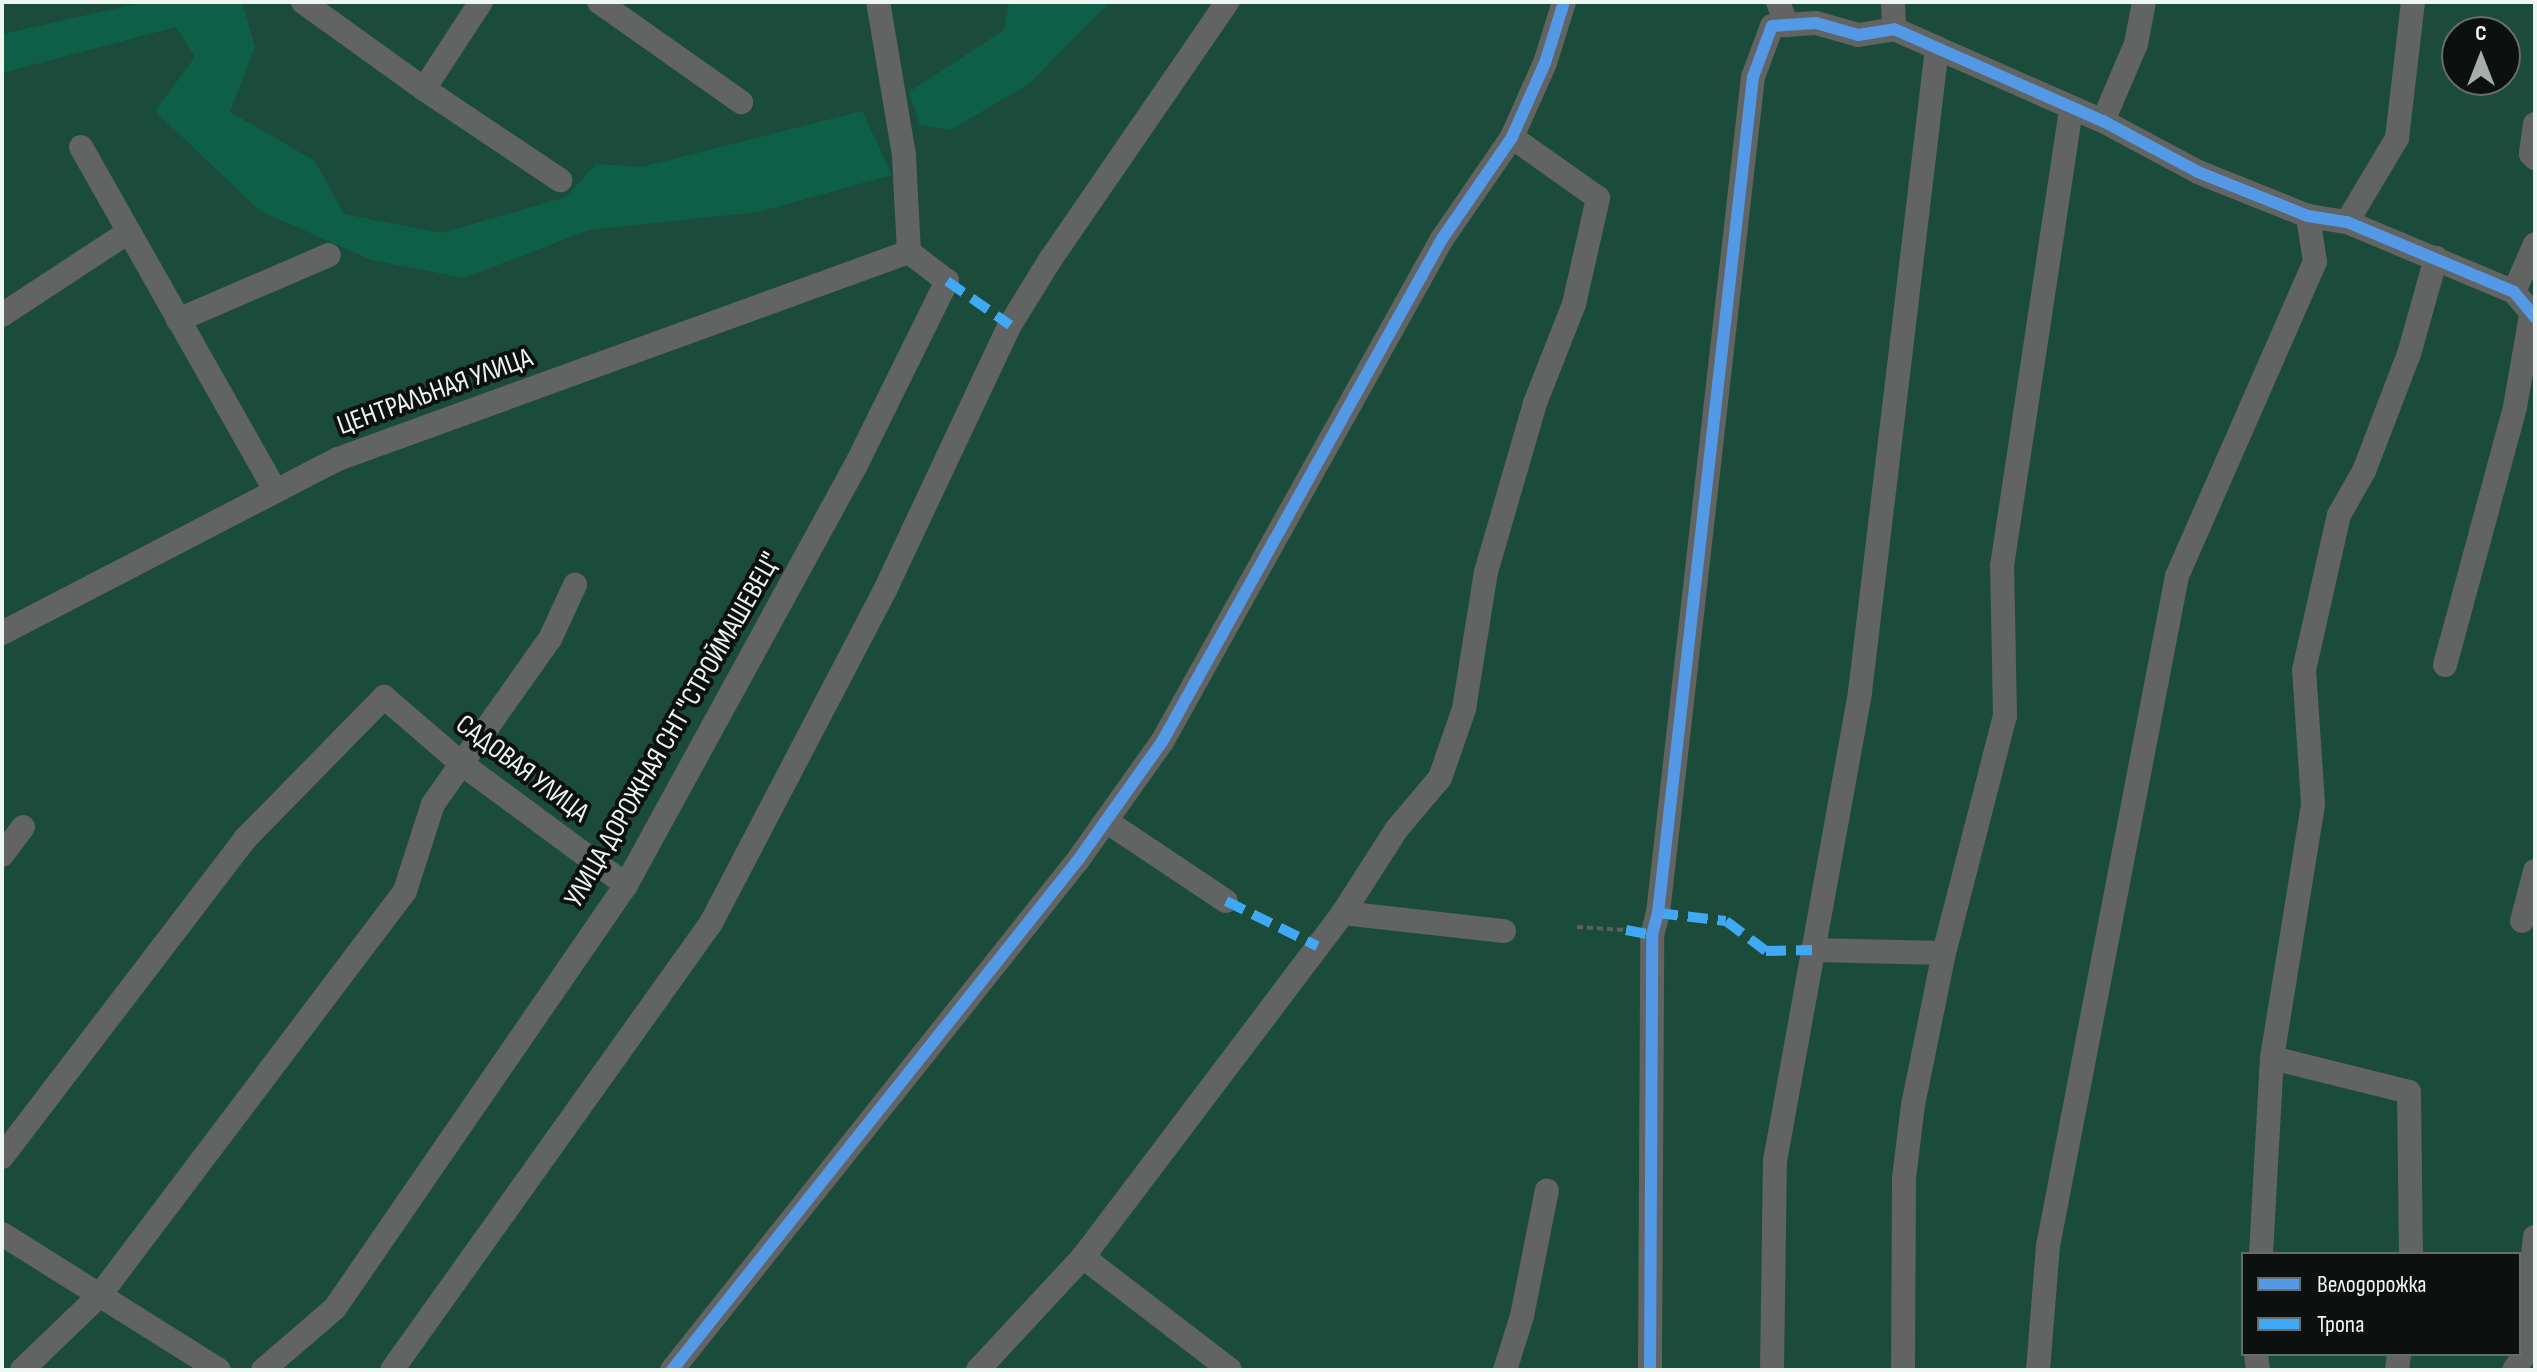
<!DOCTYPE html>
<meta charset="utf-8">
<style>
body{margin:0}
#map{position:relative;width:2537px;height:1372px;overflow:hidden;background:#212724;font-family:"Sofia Sans Condensed",sans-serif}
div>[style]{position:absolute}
.green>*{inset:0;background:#1b4b3a}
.water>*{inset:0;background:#0d6047}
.path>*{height:4px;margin-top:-2px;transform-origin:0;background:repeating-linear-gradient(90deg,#5c605f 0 6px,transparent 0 10px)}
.minor>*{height:24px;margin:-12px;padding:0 12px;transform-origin:12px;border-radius:12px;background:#626363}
.quiet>*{height:10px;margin-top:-5px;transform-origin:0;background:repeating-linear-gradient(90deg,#3fa9f5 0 20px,transparent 0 30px)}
.cycleway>*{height:12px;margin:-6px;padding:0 6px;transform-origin:6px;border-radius:6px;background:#5399e6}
span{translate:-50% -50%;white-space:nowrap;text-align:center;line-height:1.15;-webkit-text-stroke:8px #0c110f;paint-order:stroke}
.street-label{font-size:28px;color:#eef6f2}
.frame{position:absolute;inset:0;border:4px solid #eef6f2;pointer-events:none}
.legend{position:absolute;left:2241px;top:1252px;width:280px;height:104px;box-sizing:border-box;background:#0c110f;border:2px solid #666d6a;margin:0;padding:10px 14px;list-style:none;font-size:24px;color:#eef6f2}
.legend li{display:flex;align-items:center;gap:16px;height:40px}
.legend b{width:40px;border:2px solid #666d6a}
.north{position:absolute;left:2441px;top:16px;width:80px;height:80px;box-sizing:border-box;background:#0c110f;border:2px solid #666d6a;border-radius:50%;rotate:0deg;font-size:22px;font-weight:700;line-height:32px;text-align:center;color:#eef6f2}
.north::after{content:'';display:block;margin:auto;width:28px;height:36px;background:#a6aeaa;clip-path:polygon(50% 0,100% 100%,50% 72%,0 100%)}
</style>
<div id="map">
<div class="green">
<div style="clip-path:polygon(evenodd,2px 2px,2535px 2px,2535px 1370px,2px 1370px,2px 2px,2457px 32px,2505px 32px,2505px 80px,2457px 80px,2457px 32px,2px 2px,2243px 1254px,2519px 1254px,2519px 1354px,2243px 1354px,2243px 1254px)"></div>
</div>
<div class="water">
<div style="clip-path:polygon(145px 2px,242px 2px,255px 47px,230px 112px,315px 161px,344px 214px,441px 233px,566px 197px,596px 164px,642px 167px,862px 111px,892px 175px,758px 212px,589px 230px,464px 278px,372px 260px,260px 211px,155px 111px,195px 57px,176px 27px,2px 73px,2px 34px)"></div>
<div style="clip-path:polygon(1009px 2px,1110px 2px,1029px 84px,950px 130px,920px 125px,909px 92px,1004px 30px)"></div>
</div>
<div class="path">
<div style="left:1577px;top:927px;width:49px;rotate:3.5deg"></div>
</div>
<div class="minor">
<div style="left:303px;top:2px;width:149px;rotate:35.7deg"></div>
<div style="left:424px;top:89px;width:164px;rotate:33.8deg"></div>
<div style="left:599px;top:2px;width:174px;rotate:35.2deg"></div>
<div style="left:1778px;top:2px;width:25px;rotate:69deg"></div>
<div style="left:1893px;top:2px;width:27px;rotate:88deg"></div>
<div style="left:424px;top:89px;width:104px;rotate:-56.8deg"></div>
<div style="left:2103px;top:121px;width:84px;rotate:-66.8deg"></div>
<div style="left:2136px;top:44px;width:43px;rotate:-79.2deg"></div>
<div style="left:2535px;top:124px;width:30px;rotate:98deg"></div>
<div style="left:2531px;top:154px;width:6px;rotate:45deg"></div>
<div style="left:81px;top:147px;width:395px;rotate:60.5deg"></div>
<div style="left:2347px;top:222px;width:98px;rotate:-59.2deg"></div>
<div style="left:2397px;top:138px;width:137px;rotate:-83.3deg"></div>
<div style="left:2514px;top:292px;width:52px;rotate:-66.4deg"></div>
<div style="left:2px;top:315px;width:149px;rotate:-33.3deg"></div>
<div style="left:178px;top:320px;width:164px;rotate:-23.3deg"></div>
<div style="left:2px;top:633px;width:378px;rotate:-27.4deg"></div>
<div style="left:338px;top:459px;width:607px;rotate:-19.93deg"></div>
<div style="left:909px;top:252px;width:97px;rotate:-93deg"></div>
<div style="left:904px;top:155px;width:155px;rotate:-99.6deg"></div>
<div style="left:2445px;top:665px;width:267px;rotate:-74.8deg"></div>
<div style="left:2515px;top:407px;width:93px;rotate:-80.1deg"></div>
<div style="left:1106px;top:821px;width:144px;rotate:33.7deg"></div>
<div style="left:2px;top:855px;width:35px;rotate:-53deg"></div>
<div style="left:1343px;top:913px;width:162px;rotate:6.4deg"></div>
<div style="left:2522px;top:921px;width:52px;rotate:-75.4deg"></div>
<div style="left:1812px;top:950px;width:132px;rotate:1.3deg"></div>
<div style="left:2272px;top:1058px;width:141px;rotate:13.9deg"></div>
<div style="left:2409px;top:1092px;width:162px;rotate:89.3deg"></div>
<div style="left:2px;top:1157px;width:400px;rotate:-52.6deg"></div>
<div style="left:245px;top:839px;width:199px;rotate:-45.6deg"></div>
<div style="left:384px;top:697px;width:103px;rotate:40.7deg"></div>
<div style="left:462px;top:764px;width:204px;rotate:36.4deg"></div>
<div style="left:2px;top:1234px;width:256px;rotate:32.1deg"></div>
<div style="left:2261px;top:1254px;width:196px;rotate:-86.8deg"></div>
<div style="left:2272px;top:1058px;width:257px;rotate:-80.8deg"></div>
<div style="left:2313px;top:804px;width:134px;rotate:-93.8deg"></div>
<div style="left:2304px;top:670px;width:159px;rotate:-77.3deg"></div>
<div style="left:2339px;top:515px;width:51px;rotate:-60.4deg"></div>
<div style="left:2364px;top:471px;width:125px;rotate:-69deg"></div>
<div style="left:2409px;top:354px;width:100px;rotate:-74.3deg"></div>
<div style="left:1083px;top:1257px;width:185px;rotate:37.5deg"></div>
<div style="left:2256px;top:1354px;width:16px;rotate:83deg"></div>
<div style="left:22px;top:1370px;width:108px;rotate:-43.9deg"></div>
<div style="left:100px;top:1295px;width:506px;rotate:-52.95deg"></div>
<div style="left:405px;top:891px;width:91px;rotate:-72.2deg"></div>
<div style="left:433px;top:804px;width:202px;rotate:-54.7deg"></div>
<div style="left:550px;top:639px;width:60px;rotate:-65.2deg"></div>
<div style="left:263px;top:1370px;width:95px;rotate:-40.7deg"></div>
<div style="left:335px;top:1308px;width:513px;rotate:-55.47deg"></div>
<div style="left:626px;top:885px;width:477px;rotate:-61.3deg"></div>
<div style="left:855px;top:467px;width:208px;rotate:-63.7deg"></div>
<div style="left:947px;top:281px;width:48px;rotate:-142.7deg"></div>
<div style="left:392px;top:1370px;width:549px;rotate:-54.49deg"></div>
<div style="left:711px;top:923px;width:378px;rotate:-62.4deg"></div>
<div style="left:886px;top:588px;width:291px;rotate:-64.8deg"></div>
<div style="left:1010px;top:325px;width:76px;rotate:-58.4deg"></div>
<div style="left:1050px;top:260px;width:313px;rotate:-55.5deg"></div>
<div style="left:672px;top:1370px;width:652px;rotate:-51.48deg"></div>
<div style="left:1078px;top:860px;width:145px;rotate:-54.6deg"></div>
<div style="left:1162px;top:742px;width:576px;rotate:-60.9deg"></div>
<div style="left:1442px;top:239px;width:124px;rotate:-55.5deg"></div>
<div style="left:1512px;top:137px;width:81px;rotate:-66deg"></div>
<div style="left:1545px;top:63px;width:64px;rotate:-72.7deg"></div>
<div style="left:978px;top:1370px;width:154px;rotate:-47.1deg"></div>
<div style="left:1083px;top:1257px;width:431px;rotate:-52.9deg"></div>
<div style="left:1343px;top:913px;width:98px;rotate:-57.4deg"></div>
<div style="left:1396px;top:830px;width:68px;rotate:-49.8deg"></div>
<div style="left:1440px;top:778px;width:73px;rotate:-70.8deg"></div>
<div style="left:1464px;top:709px;width:139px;rotate:-80.9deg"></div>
<div style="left:1486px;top:572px;width:176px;rotate:-73.8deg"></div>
<div style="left:1535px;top:403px;width:106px;rotate:-68.5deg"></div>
<div style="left:1574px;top:304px;width:109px;rotate:-77.2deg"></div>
<div style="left:1598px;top:198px;width:105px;rotate:-144.7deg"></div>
<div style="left:1505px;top:1370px;width:57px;rotate:-72.5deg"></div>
<div style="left:1522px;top:1316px;width:128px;rotate:-78.8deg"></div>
<div style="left:1650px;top:1370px;width:435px;rotate:-89.7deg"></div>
<div style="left:1652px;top:935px;width:23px;rotate:-75deg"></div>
<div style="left:1658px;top:913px;width:841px;rotate:-83.52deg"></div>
<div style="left:1753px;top:77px;width:54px;rotate:-69.6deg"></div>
<div style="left:1772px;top:26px;width:44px;rotate:-3.9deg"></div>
<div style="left:1816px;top:23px;width:44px;rotate:15.9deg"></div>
<div style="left:1858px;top:35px;width:36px;rotate:-9deg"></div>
<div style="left:1894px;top:29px;width:228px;rotate:23.8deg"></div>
<div style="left:2103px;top:121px;width:108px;rotate:28.2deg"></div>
<div style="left:2198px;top:172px;width:118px;rotate:21.8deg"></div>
<div style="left:2308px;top:216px;width:39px;rotate:9deg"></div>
<div style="left:2347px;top:222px;width:181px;rotate:22.7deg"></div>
<div style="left:2514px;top:292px;width:33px;rotate:50deg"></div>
<div style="left:1772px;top:1370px;width:209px;rotate:-89.2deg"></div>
<div style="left:1775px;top:1161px;width:477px;rotate:-79.7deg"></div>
<div style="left:1860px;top:692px;width:649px;rotate:-83.18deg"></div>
<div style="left:1903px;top:1370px;width:192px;rotate:-89.7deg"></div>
<div style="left:1904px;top:1178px;width:74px;rotate:-83deg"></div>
<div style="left:1913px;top:1105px;width:155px;rotate:-78.5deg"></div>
<div style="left:1944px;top:953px;width:245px;rotate:-75.6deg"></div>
<div style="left:2005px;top:716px;width:150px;rotate:-91.1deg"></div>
<div style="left:2002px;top:566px;width:462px;rotate:-81.4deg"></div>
<div style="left:2038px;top:1370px;width:124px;rotate:-85.4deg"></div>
<div style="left:2048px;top:1246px;width:682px;rotate:-79.1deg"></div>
<div style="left:2177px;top:576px;width:343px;rotate:-66.3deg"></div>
<div style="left:2315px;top:262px;width:47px;rotate:-98.7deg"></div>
<div style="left:2397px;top:1370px;width:16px;rotate:-83deg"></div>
<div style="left:2514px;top:1370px;width:14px;rotate:-56deg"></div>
<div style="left:2522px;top:1358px;width:122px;rotate:-83.9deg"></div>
</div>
<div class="quiet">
<div style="left:947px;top:281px;width:77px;rotate:34.9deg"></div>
<div style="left:1226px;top:901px;width:102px;rotate:26.3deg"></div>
<div style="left:1658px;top:913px;width:68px;rotate:6.7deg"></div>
<div style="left:1726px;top:921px;width:50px;rotate:36.9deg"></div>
<div style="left:1766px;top:951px;width:46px;rotate:-1.2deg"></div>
<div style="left:1626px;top:930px;width:26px;rotate:11deg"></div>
</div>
<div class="cycleway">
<div style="left:672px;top:1370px;width:652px;rotate:-51.48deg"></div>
<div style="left:1078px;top:860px;width:145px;rotate:-54.6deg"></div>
<div style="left:1162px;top:742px;width:576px;rotate:-60.9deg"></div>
<div style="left:1442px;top:239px;width:124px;rotate:-55.5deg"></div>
<div style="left:1512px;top:137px;width:81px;rotate:-66deg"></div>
<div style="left:1545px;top:63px;width:64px;rotate:-72.7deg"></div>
<div style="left:1650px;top:1370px;width:435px;rotate:-89.7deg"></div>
<div style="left:1652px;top:935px;width:23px;rotate:-75deg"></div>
<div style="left:1658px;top:913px;width:841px;rotate:-83.52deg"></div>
<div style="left:1753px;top:77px;width:54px;rotate:-69.6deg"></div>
<div style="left:1772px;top:26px;width:44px;rotate:-3.9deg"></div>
<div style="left:1816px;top:23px;width:44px;rotate:15.9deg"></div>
<div style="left:1858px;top:35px;width:36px;rotate:-9deg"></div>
<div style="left:1894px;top:29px;width:228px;rotate:23.8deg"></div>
<div style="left:2103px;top:121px;width:108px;rotate:28.2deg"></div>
<div style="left:2198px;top:172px;width:118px;rotate:21.8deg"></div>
<div style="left:2308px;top:216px;width:39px;rotate:9deg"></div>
<div style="left:2347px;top:222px;width:181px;rotate:22.7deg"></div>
<div style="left:2514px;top:292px;width:33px;rotate:50deg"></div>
</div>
<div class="street-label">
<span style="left:435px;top:392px;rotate:-20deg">ЦЕНТРАЛЬНАЯ УЛИЦА</span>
<span style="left:673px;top:730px;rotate:-60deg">УЛИЦА ДОРОЖНАЯ СНТ "СТРОЙМАШЕВЕЦ"</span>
<span style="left:522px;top:769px;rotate:37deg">САДОВАЯ УЛИЦА</span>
</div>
<div class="frame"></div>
<ul class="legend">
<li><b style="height:10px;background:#5399e6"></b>Велодорожка</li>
<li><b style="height:10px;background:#3fa9f5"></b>Тропа</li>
</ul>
<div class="north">С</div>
</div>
